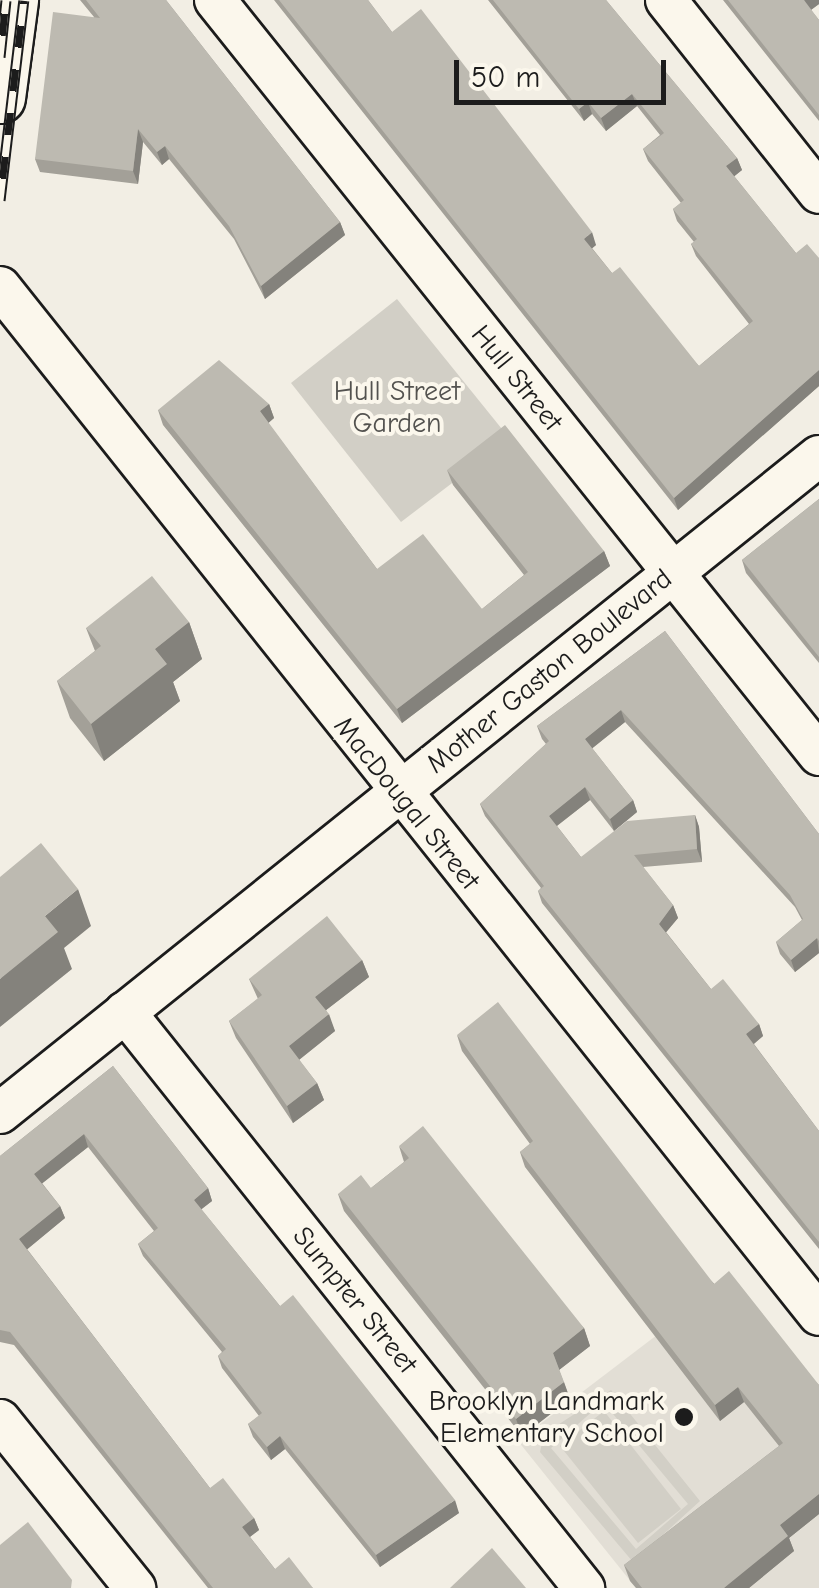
<!DOCTYPE html>
<style>
body{margin:0}
#map{position:relative;width:819px;height:1588px;overflow:hidden;background:#f2eee4;font-family:"Comic Neue",sans-serif}
div>[style]{position:absolute}
.built>*{inset:0;background:#e2ded5}
.green>*{inset:0;background:#d2cfc6}
.roads{filter:drop-shadow(2px 0 #1c1c1c) drop-shadow(-2px 0 #1c1c1c) drop-shadow(0 2px #1c1c1c) drop-shadow(0 -2px #1c1c1c)}
.minor>*{height:40px;margin:-20px;padding:0 20px;transform-origin:20px;border-radius:20px;background:#fbf7ec}
.major>*{height:50px;margin:-25px;padding:0 25px;transform-origin:25px;border-radius:25px;background:#fbf7ec}
.rail>*{height:11px;margin-top:-5.5px;transform-origin:0;background:repeating-linear-gradient(90deg,#fbf7ec 0 22px,#1c1c1c 0 44px);box-sizing:border-box;border-block:2px solid #1c1c1c}
.wall>*{inset:0;background:#a3a098}
.shaded-wall>*{inset:0;background:#84827c}
.building>*{inset:0;background:#bdbab1}
.dots>*{width:28px;height:28px;translate:-50% -50%;box-sizing:border-box;border:5px solid #fbf7ec;border-radius:50%}
span{translate:-50% -50%;white-space:nowrap;text-align:center;line-height:1.15;-webkit-text-stroke:8px #fbf7ec;paint-order:stroke}
.street-label{font-size:28px;color:#1c1c1c}
.park-label{font-size:28px;color:#53524f}
.poi-label{font-size:28px;color:#1c1c1c}
.right{translate:-100% -50%;text-align:right}
.scale{position:absolute;left:454px;top:60px;width:212px;height:45px;box-sizing:border-box;border:5px solid #1c1c1c;border-top:0;padding-left:12px;font-size:30px;line-height:35px;white-space:nowrap;color:#1c1c1c;-webkit-text-stroke:8px #fbf7ec;paint-order:stroke}
</style>
<div id="map">
<div class="built">
<div style="clip-path:polygon(729px 1280px,819px 1393px,819px 1588px,636px 1588px,518px 1441px)"></div>
</div>
<div class="green">
<div style="clip-path:polygon(397px 299px,510px 439px,401px 522px,291px 383px)"></div>
<div style="clip-path:polygon(evenodd,611px 1390px,700px 1501px,633px 1562px,540px 1452px,544px 1434px,611px 1390px,603px 1402px,688px 1504px,636px 1549px,551px 1448px,603px 1402px)"></div>
<div style="clip-path:polygon(604px 1411px,681px 1509px,638px 1543px,560px 1446px)"></div>
</div>
<div class="roads">
<div class="minor">
<div style="left:215px;top:0;width:967px;rotate:51.34deg"></div>
<div style="left:666px;top:0;width:246px;rotate:51.6deg"></div>
<div style="left:0;top:287px;width:1314px;rotate:51.46deg"></div>
<div style="left:125px;top:1012px;width:737px;rotate:51.45deg"></div>
<div style="left:0;top:1113px;width:1050px;rotate:-38.74deg"></div>
<div style="left:0;top:1420px;width:216px;rotate:51.2deg"></div>
</div>
<div class="major">
<div style="left:0;top:98px;width:99px;rotate:-82.4deg"></div>
</div>
</div>
<div class="rail">
<div style="left:0;top:57px;width:57px;rotate:-84deg"></div>
<div style="left:0;top:200px;width:201px;rotate:-83.2deg"></div>
</div>
<div class="wall">
<div style="clip-path:polygon(80px 0,166px 0,340px 222px,345px 235px,265px 299px,234px 239px,169px 159px,162px 165px,143px 142px,138px 184px,40px 172px,35px 159px,94px 17px)"></div>
<div style="clip-path:polygon(274px 0,368px 0,392px 32px,596px 245px,592px 248px,612px 273px,699px 366px,749px 324px,696px 256px,691px 244px,694px 242px,677px 221px,673px 209px,681px 203px,648px 161px,643px 149px,660px 135px,637px 106px,606px 131px,592px 114px,584px 121px,488px 0,606px 0,737px 158px,742px 170px,734px 176px,796px 253px,819px 258px,819px 386px,678px 510px)"></div>
<div style="clip-path:polygon(723px 0,819px 0,819px 4px,811px 10px,819px 20px,819px 121px)"></div>
<div style="clip-path:polygon(269px 404px,274px 418px,268px 423px,377px 569px,482px 609px,524px 575px,453px 485px,447px 470px,604px 551px,610px 566px,402px 723px,163px 425px,158px 410px)"></div>
<div style="clip-path:polygon(819px 499px,819px 663px,746px 573px,742px 560px)"></div>
<div style="clip-path:polygon(189px 622px,202px 659px,173px 682px,180px 701px,104px 761px,70px 718px,57px 681px,95px 651px,86px 628px)"></div>
<div style="clip-path:polygon(665px 631px,819px 834px,819px 953px,795px 972px,780px 954px,776px 942px,802px 920px,795px 907px,625px 722px,592px 748px,633px 800px,637px 812px,614px 831px,590px 800px,557px 826px,581px 857px,695px 815px,699px 827px,702px 862px,643px 867px,673px 905px,678px 918px,666px 932px,711px 989px,759px 1024px,763px 1036px,754px 1044px,819px 1131px,819px 1249px,542px 903px,538px 891px,541px 888px,485px 816px,480px 804px,546px 744px,542px 739px,537px 726px)"></div>
<div style="clip-path:polygon(362px 960px,369px 977px,326px 1010px,335px 1031px,299px 1060px,317px 1083px,324px 1100px,293px 1123px,236px 1038px,229px 1021px,258px 999px,249px 979px)"></div>
<div style="clip-path:polygon(457px 1035px,819px 1385px,819px 1514px,789px 1538px,794px 1551px,749px 1588px,636px 1588px,630px 1581px,624px 1565px,779px 1446px,744px 1402px,720px 1421px,525px 1167px,520px 1152px,530px 1144px,462px 1051px)"></div>
<div style="clip-path:polygon(113px 1066px,208px 1188px,212px 1201px,201px 1209px,280px 1306px,459px 1513px,380px 1567px,285px 1449px,271px 1460px,253px 1437px,248px 1424px,259px 1416px,222px 1368px,218px 1356px,222px 1352px,143px 1256px,138px 1244px,154px 1231px,88px 1147px,42px 1183px,60px 1206px,65px 1218px,27px 1249px,210px 1488px,254px 1518px,259px 1530px,250px 1537px,275px 1569px,313px 1588px,208px 1588px,14px 1345px,0 1342px,0 1156px)"></div>
<div style="clip-path:polygon(399px 1146px,584px 1328px,590px 1346px,559px 1370px,570px 1399px,522px 1436px,344px 1211px,338px 1194px,371px 1188px,404px 1162px)"></div>
</div>
<div class="shaded-wall">
<div style="clip-path:polygon(804px 0,819px 0,819px 4px,808px 12px)"></div>
<div style="clip-path:polygon(632px 94px,637px 106px,606px 131px,601px 118px)"></div>
<div style="clip-path:polygon(588px 102px,592px 114px,584px 121px,579px 109px)"></div>
<div style="clip-path:polygon(138px 129px,143px 142px,138px 184px,133px 171px)"></div>
<div style="clip-path:polygon(165px 146px,169px 159px,162px 165px,157px 152px)"></div>
<div style="clip-path:polygon(737px 158px,742px 170px,731px 179px,726px 166px)"></div>
<div style="clip-path:polygon(340px 222px,345px 235px,265px 299px,261px 286px)"></div>
<div style="clip-path:polygon(592px 232px,596px 245px,589px 251px,584px 239px)"></div>
<div style="clip-path:polygon(819px 370px,819px 386px,678px 510px,674px 498px)"></div>
<div style="clip-path:polygon(269px 404px,274px 418px,265px 426px,260px 411px)"></div>
<div style="clip-path:polygon(604px 551px,610px 566px,402px 723px,397px 709px)"></div>
<div style="clip-path:polygon(189px 622px,202px 659px,173px 682px,180px 701px,104px 761px,91px 724px,155px 649px)"></div>
<div style="clip-path:polygon(621px 710px,625px 722px,589px 751px,585px 739px)"></div>
<div style="clip-path:polygon(585px 787px,590px 800px,554px 828px,549px 816px)"></div>
<div style="clip-path:polygon(633px 800px,637px 812px,614px 831px,610px 819px)"></div>
<div style="clip-path:polygon(695px 815px,699px 827px,702px 862px,697px 849px)"></div>
<div style="clip-path:polygon(78px 889px,91px 926px,64px 948px,72px 969px,0 1027px,0 979px,45px 916px)"></div>
<div style="clip-path:polygon(673px 905px,678px 918px,663px 936px,659px 924px)"></div>
<div style="clip-path:polygon(817px 938px,819px 953px,795px 972px,791px 960px)"></div>
<div style="clip-path:polygon(362px 960px,369px 977px,321px 1014px,315px 997px)"></div>
<div style="clip-path:polygon(329px 1014px,335px 1031px,295px 1063px,289px 1046px)"></div>
<div style="clip-path:polygon(759px 1024px,763px 1036px,751px 1046px,746px 1034px)"></div>
<div style="clip-path:polygon(317px 1083px,324px 1100px,293px 1123px,287px 1106px)"></div>
<div style="clip-path:polygon(84px 1134px,88px 1147px,39px 1186px,34px 1174px)"></div>
<div style="clip-path:polygon(208px 1188px,212px 1201px,198px 1212px,194px 1200px)"></div>
<div style="clip-path:polygon(60px 1206px,65px 1218px,24px 1252px,19px 1239px)"></div>
<div style="clip-path:polygon(584px 1328px,590px 1346px,559px 1370px,553px 1353px)"></div>
<div style="clip-path:polygon(564px 1382px,570px 1399px,522px 1436px,516px 1419px)"></div>
<div style="clip-path:polygon(738px 1387px,744px 1402px,720px 1421px,715px 1405px)"></div>
<div style="clip-path:polygon(280px 1436px,285px 1449px,271px 1460px,267px 1447px)"></div>
<div style="clip-path:polygon(819px 1494px,819px 1514px,789px 1538px,794px 1551px,749px 1588px,724px 1588px,780px 1525px)"></div>
<div style="clip-path:polygon(455px 1500px,459px 1513px,380px 1567px,376px 1555px)"></div>
<div style="clip-path:polygon(254px 1518px,259px 1530px,247px 1539px,242px 1527px)"></div>
</div>
<div class="building">
<div style="clip-path:polygon(86px 0,166px 0,340px 222px,261px 286px,229px 226px,165px 146px,157px 152px,138px 129px,133px 171px,35px 159px,53px 12px,100px 18px)"></div>
<div style="clip-path:polygon(279px 0,368px 0,392px 32px,421px 9px,592px 232px,584px 239px,612px 273px,620px 267px,699px 366px,753px 321px,691px 244px,697px 239px,673px 209px,684px 200px,643px 149px,664px 133px,632px 94px,601px 118px,588px 102px,579px 109px,493px 0,606px 0,737px 158px,726px 166px,796px 253px,807px 244px,819px 258px,819px 370px,674px 498px)"></div>
<div style="clip-path:polygon(728px 0,804px 0,819px 20px,819px 115px)"></div>
<div style="clip-path:polygon(219px 360px,269px 404px,260px 411px,377px 569px,423px 534px,482px 609px,528px 572px,447px 470px,505px 425px,604px 551px,397px 709px,158px 410px)"></div>
<div style="clip-path:polygon(819px 499px,819px 657px,742px 560px)"></div>
<div style="clip-path:polygon(152px 576px,189px 622px,155px 649px,167px 664px,91px 724px,57px 681px,101px 646px,86px 628px)"></div>
<div style="clip-path:polygon(665px 631px,819px 834px,819px 941px,817px 938px,791px 960px,776px 942px,803px 919px,790px 895px,621px 710px,585px 739px,633px 800px,610px 819px,585px 787px,549px 816px,581px 857px,627px 821px,695px 815px,697px 849px,634px 855px,673px 905px,659px 924px,711px 989px,723px 979px,759px 1024px,746px 1034px,819px 1131px,819px 1242px,538px 891px,544px 886px,480px 804px,549px 741px,537px 726px)"></div>
<div style="clip-path:polygon(41px 843px,78px 889px,45px 916px,58px 932px,0 979px,0 877px)"></div>
<div style="clip-path:polygon(327px 916px,362px 960px,315px 997px,329px 1014px,289px 1046px,317px 1083px,287px 1106px,229px 1021px,262px 995px,249px 979px)"></div>
<div style="clip-path:polygon(498px 1002px,714px 1284px,729px 1271px,819px 1385px,819px 1494px,780px 1525px,788px 1536px,724px 1588px,642px 1588px,624px 1565px,783px 1443px,738px 1387px,715px 1405px,520px 1152px,533px 1141px,457px 1035px)"></div>
<div style="clip-path:polygon(113px 1066px,208px 1188px,194px 1200px,280px 1306px,293px 1295px,455px 1500px,376px 1555px,280px 1436px,267px 1447px,248px 1424px,262px 1413px,218px 1356px,226px 1349px,138px 1244px,158px 1228px,84px 1134px,34px 1174px,60px 1206px,19px 1239px,210px 1488px,223px 1478px,254px 1518px,242px 1527px,275px 1569px,289px 1557px,313px 1588px,213px 1588px,10px 1332px,0 1330px,0 1156px)"></div>
<div style="clip-path:polygon(423px 1126px,584px 1328px,553px 1353px,564px 1382px,516px 1419px,338px 1194px,361px 1175px,371px 1188px,409px 1158px,399px 1146px)"></div>
<div style="clip-path:polygon(28px 1522px,72px 1580px,71px 1588px,0 1588px,0 1545px)"></div>
<div style="clip-path:polygon(492px 1548px,526px 1588px,450px 1588px)"></div>
</div>
<div class="dots">
<div style="left:684px;top:1417px;background:#1c1c1c"></div>
</div>
<div class="street-label">
<span style="left:517px;top:378px;rotate:51deg">Hull Street</span>
<span style="left:549px;top:671px;rotate:-39deg">Mother Gaston Boulevard</span>
<span style="left:407px;top:803px;rotate:51deg">MacDougal Street</span>
<span style="left:355px;top:1300px;rotate:51deg">Sumpter Street</span>
</div>
<div class="park-label">
<span style="left:397px;top:407px">Hull Street<br>Garden</span>
</div>
<div class="poi-label">
<span class="right" style="left:664px;top:1417px">Brooklyn Landmark<br>Elementary School</span>
</div>
<div class="scale">50 m</div>
</div>
